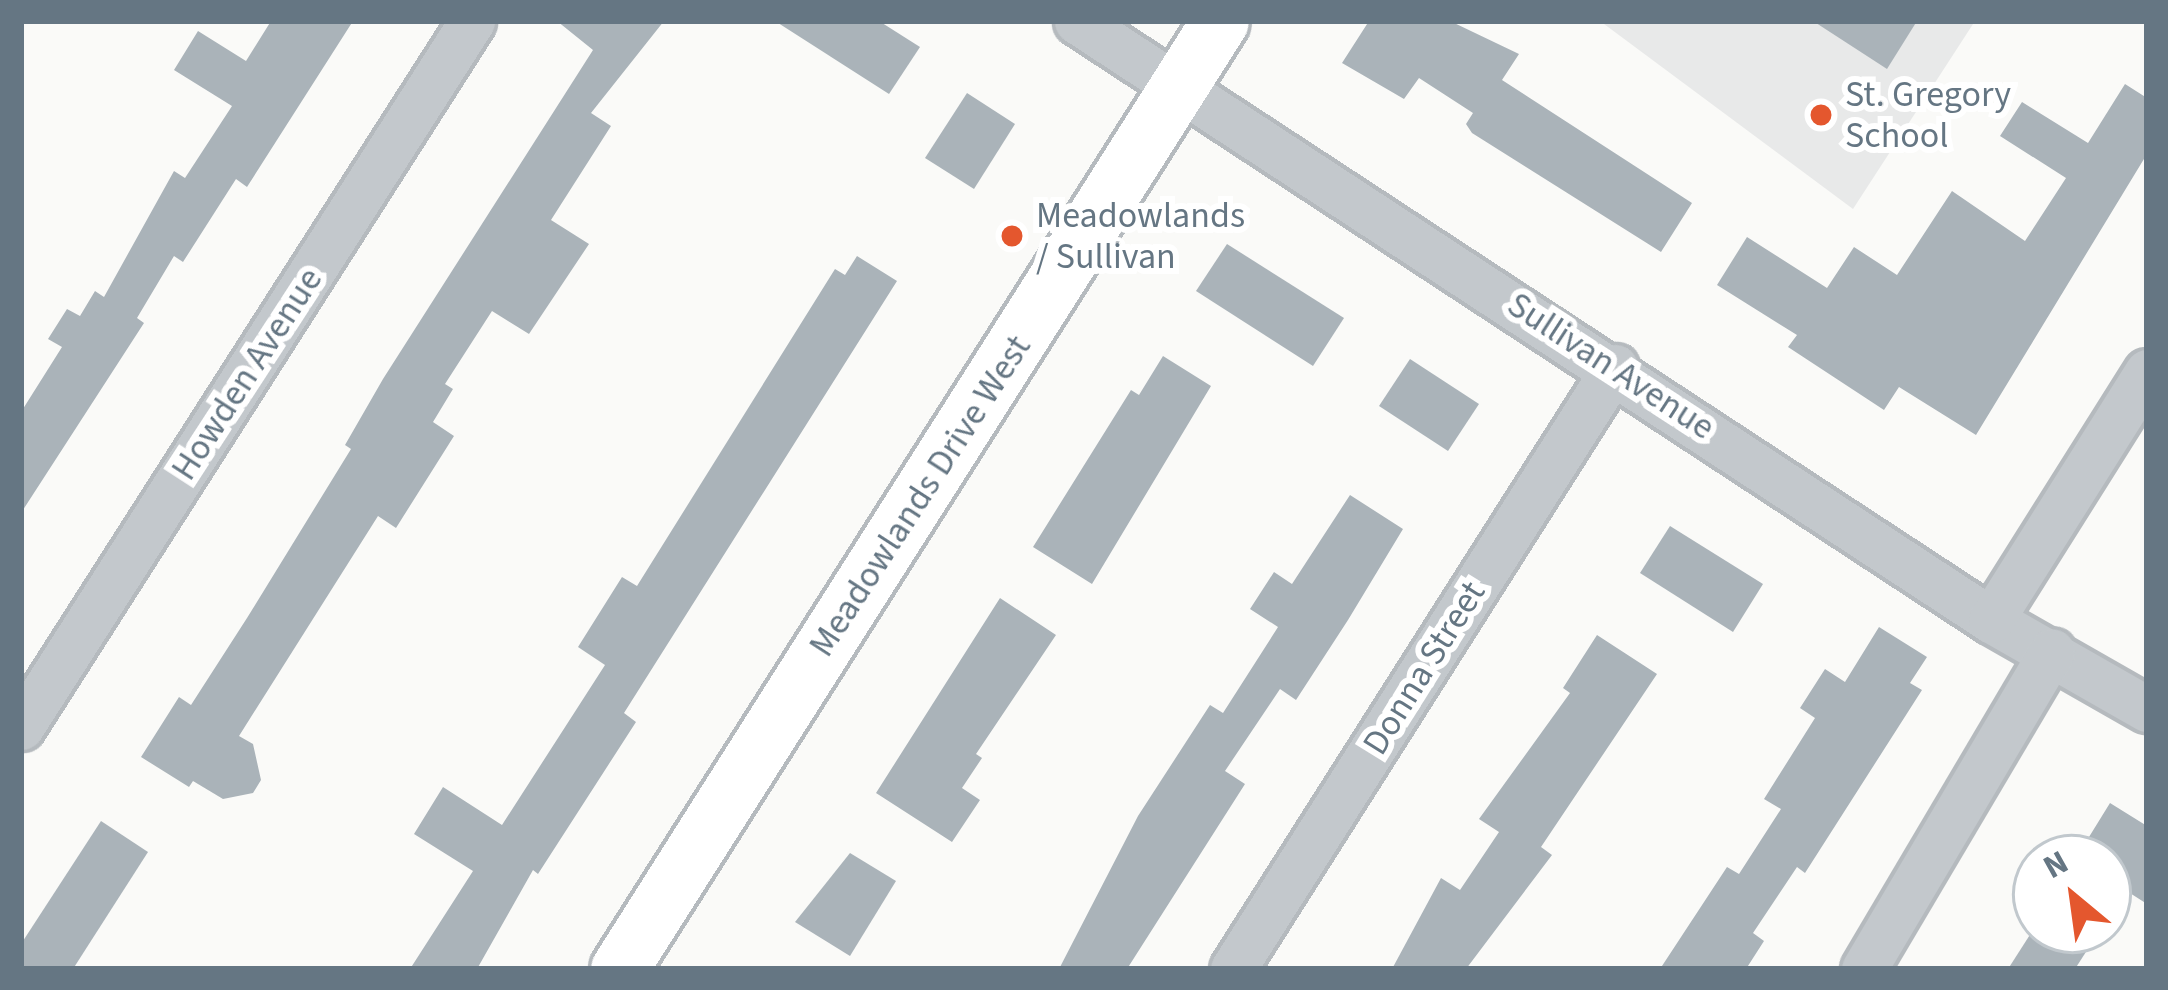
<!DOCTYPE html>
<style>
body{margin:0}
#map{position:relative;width:2168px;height:990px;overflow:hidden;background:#fafaf8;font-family:"Source Sans 3",sans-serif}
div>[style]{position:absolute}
.built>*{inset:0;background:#e8e9e9}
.building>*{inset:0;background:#aab3b9}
.roads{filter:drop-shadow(3px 0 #b5babe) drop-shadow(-3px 0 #b5babe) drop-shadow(0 3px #b5babe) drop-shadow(0 -3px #b5babe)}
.minor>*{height:45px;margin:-22.5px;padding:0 22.5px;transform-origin:22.5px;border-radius:22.5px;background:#c3c8cc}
.major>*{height:57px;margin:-28.5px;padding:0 28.5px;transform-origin:28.5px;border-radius:28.5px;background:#fff}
.dots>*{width:33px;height:33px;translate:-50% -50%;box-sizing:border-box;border:6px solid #fff;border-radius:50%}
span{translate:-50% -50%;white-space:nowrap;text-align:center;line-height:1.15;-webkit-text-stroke:12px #fff;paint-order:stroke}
.poi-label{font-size:36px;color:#657683}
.left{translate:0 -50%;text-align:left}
.street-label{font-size:36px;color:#657683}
.frame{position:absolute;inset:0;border:24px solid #657683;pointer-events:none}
.north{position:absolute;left:2012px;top:834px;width:120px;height:120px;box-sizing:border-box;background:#fff;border:3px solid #c1c8cd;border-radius:50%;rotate:331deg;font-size:33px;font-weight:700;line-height:48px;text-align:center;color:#657683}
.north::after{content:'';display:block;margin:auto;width:42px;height:54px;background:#e4572e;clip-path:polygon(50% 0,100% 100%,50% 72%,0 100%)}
</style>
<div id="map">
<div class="built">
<div style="clip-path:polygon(1600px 21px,1975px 21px,1853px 209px)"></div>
</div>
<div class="building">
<div style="clip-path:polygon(271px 21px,353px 21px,247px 187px,236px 179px,183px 262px,174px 256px,137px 318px,144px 323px,21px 513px,21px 412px,62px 347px,48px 339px,67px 309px,80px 316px,95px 291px,104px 297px,174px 171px,185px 178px,232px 106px,174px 70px,198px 31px,246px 61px)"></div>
<div style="clip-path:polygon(557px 21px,664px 21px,591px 113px,611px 126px,551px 220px,589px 244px,529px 334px,492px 311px,445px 384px,453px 389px,433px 422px,454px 436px,396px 528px,378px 516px,239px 736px,253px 744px,261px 780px,253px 793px,223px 799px,193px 781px,189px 787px,141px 757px,179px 697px,191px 705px,247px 618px,351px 449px,345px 445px,383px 379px,593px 50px)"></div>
<div style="clip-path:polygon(775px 21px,879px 21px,920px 47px,889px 94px)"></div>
<div style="clip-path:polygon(1369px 21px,1450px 21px,1519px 54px,1502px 80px,1692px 203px,1661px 252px,1472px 133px,1466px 124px,1473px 113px,1419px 78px,1404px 99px,1342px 63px)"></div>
<div style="clip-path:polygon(1813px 21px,1917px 21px,1887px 69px)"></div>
<div style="clip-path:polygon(2125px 84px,2147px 98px,2147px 154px,1976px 435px,1899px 387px,1884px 410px,1788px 347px,1797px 335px,1717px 285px,1747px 237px,1827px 288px,1854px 247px,1897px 275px,1952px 191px,2025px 241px,2066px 178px,2000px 136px,2022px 102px,2088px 143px)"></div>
<div style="clip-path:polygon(967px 93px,1015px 124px,974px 189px,925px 158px)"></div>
<div style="clip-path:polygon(1227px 244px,1344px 318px,1313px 366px,1196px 291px)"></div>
<div style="clip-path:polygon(857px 256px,897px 281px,624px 713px,636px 722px,538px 874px,533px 870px,477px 969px,410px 969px,473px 871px,414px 834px,443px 787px,502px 825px,605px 665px,578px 647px,622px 577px,637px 586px,835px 269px,845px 275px)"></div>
<div style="clip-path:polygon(1163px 356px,1211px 386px,1092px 584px,1033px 547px,1131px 390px,1139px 395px)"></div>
<div style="clip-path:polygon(1410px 359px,1479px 404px,1448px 451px,1379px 406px)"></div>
<div style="clip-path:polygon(1350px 495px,1403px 529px,1348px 620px,1296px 700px,1280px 689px,1225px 771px,1245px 784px,1127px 969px,1059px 969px,1138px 816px,1210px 705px,1223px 713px,1278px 627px,1250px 609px,1274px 572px,1292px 584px)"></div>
<div style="clip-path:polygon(1670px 526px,1763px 584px,1733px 632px,1640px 573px)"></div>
<div style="clip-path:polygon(1000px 598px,1056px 635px,976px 754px,982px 758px,962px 788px,980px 800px,952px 842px,876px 793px)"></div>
<div style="clip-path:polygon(1879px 627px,1927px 657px,1910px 683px,1922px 690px,1805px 873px,1797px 867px,1753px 933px,1764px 941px,1746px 969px,1660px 969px,1727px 867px,1739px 874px,1781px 809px,1764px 799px,1815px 718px,1800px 708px,1825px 669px,1845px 682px)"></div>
<div style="clip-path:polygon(1597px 635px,1657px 674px,1541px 847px,1552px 855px,1466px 969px,1392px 969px,1441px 878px,1460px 890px,1499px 832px,1479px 819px,1570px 693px,1563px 688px)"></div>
<div style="clip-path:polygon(2110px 803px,2147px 826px,2147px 904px,2108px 879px,2108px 858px,2076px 858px)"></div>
<div style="clip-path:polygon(101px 821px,148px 852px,73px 969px,21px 969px,21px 944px)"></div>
<div style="clip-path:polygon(850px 853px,896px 881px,850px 956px,795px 922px)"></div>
<div style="clip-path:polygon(2033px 930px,2100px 930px,2075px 969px,2008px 969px)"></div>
</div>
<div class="roads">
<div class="minor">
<div style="left:1077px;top:21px;width:1093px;rotate:33.24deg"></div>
<div style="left:1991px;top:620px;width:180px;rotate:29.7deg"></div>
<div style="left:1991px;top:620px;width:293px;rotate:-57.8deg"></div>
<div style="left:21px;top:727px;width:838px;rotate:-57.43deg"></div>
<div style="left:1233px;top:969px;width:713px;rotate:-57.6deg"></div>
<div style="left:1864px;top:969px;width:369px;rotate:-59.4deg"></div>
</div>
<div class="major">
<div style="left:619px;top:969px;width:1122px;rotate:-57.63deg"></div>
</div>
</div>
<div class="dots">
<div style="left:1821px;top:115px;background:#e4572e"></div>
<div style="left:1012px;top:236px;background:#e4572e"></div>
</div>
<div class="poi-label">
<span class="left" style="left:1845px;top:115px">St. Gregory<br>School</span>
<span class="left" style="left:1036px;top:236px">Meadowlands<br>/ Sullivan</span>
</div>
<div class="street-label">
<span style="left:1611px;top:366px;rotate:33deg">Sullivan Avenue</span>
<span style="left:247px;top:374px;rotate:-57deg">Howden Avenue</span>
<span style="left:920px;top:496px;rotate:-57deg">Meadowlands Drive West</span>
<span style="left:1424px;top:668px;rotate:-58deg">Donna Street</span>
</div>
<div class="frame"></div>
<div class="north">N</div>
</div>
